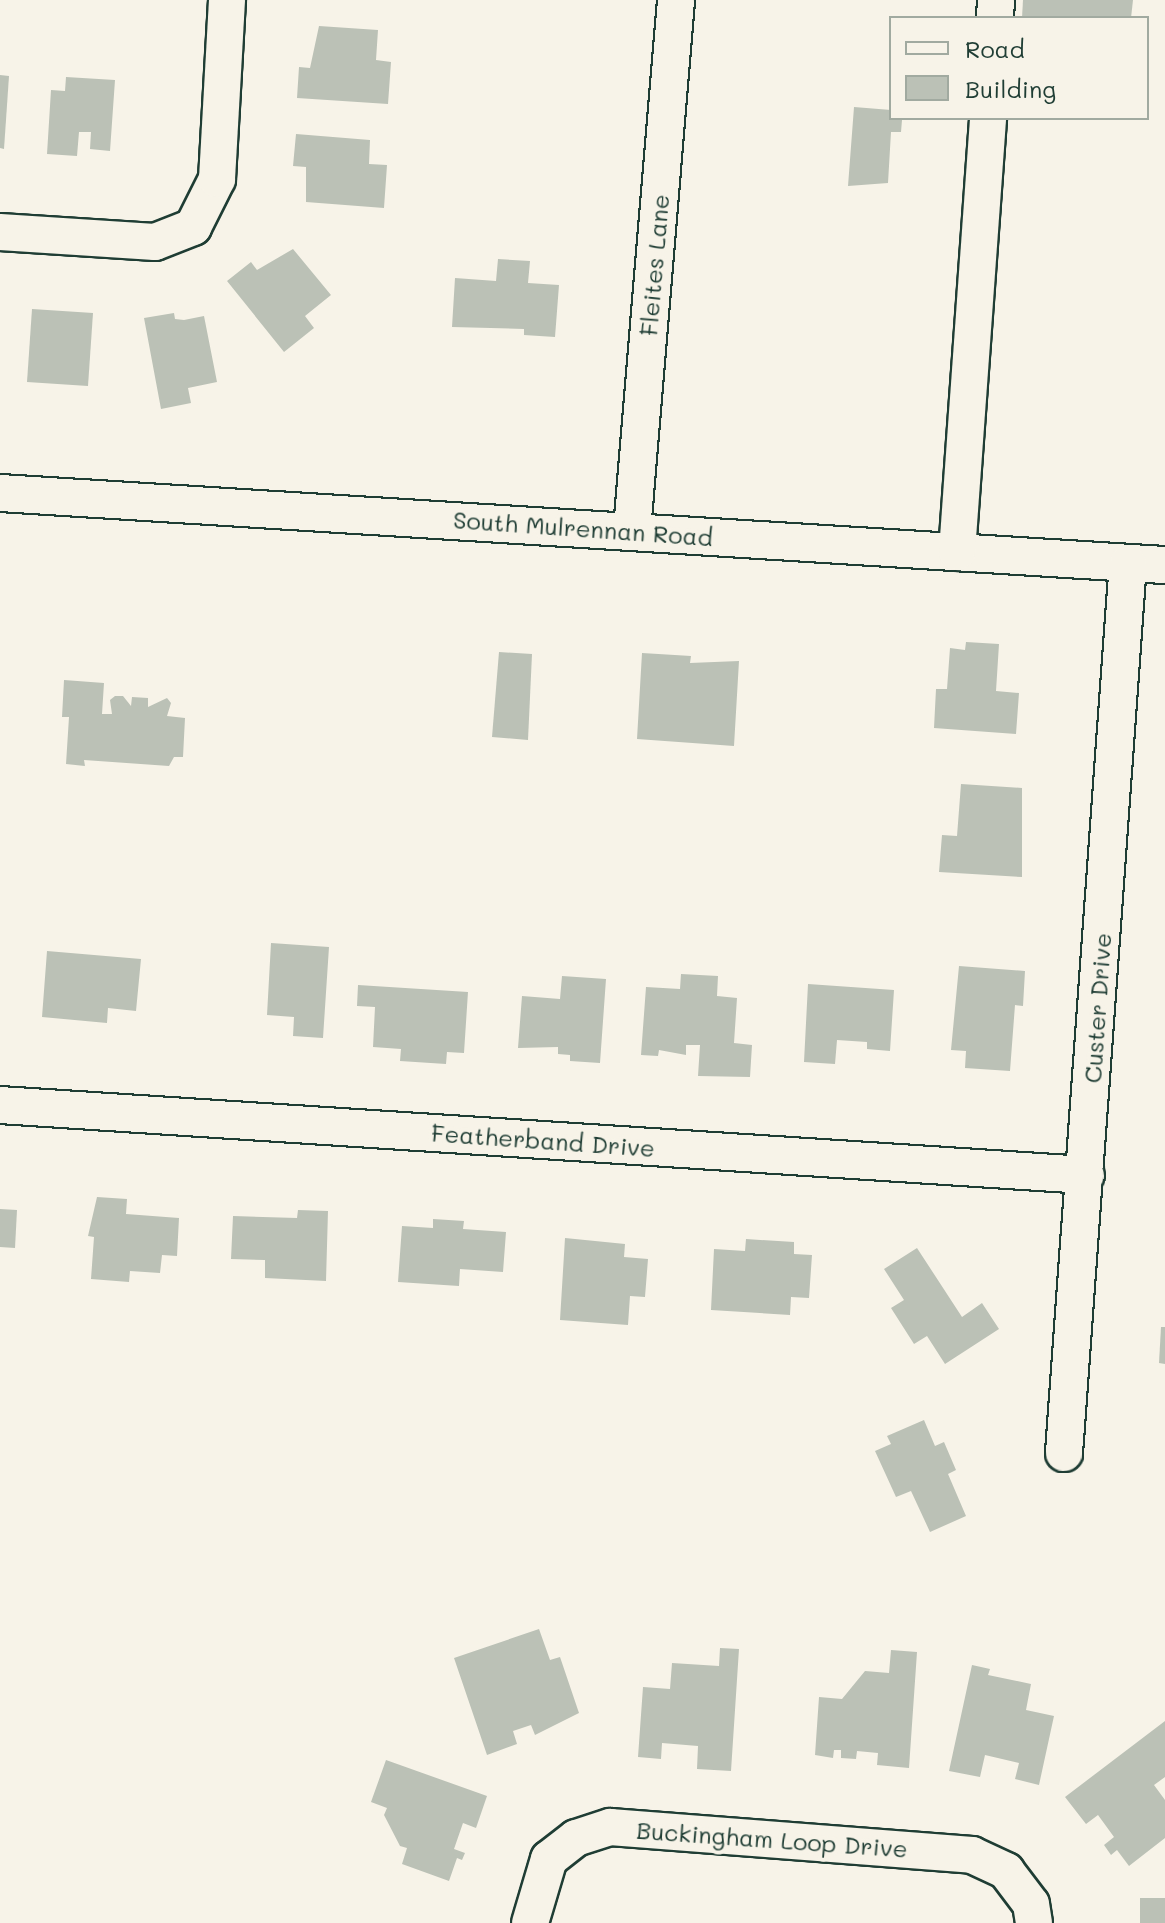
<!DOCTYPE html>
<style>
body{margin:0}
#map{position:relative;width:1165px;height:1923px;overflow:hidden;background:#f7f3e8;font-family:Mali,sans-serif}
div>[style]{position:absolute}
.building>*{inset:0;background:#bbc1b6}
.roads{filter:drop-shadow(2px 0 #1f3d34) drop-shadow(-2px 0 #1f3d34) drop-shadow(0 2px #1f3d34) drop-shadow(0 -2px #1f3d34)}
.minor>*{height:36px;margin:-18px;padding:0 18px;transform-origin:18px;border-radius:18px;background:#f7f3e8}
span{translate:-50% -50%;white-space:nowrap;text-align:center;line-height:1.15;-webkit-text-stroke:8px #f7f3e8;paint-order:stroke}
.street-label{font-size:24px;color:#1f3d34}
.legend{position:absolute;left:889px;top:16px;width:260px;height:104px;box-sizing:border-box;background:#f7f3e8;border:2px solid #a1aaa0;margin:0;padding:10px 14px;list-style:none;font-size:24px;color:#1f3d34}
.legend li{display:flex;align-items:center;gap:16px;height:40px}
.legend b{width:40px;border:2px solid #a1aaa0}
</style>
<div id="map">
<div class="building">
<div style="clip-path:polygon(1023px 0,1133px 0,1131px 18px,1022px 18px)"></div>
<div style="clip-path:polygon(319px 26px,378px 30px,376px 60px,391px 62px,388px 104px,297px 98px,299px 67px,310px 68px)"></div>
<div style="clip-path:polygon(0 75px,9px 76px,4px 149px,0 148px)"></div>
<div style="clip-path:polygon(66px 77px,115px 80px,110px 151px,90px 149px,91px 132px,79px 132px,77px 156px,47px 154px,51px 90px,65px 91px)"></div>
<div style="clip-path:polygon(854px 107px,891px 110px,892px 119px,902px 120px,901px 132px,891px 132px,888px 183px,848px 186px)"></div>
<div style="clip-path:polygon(296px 134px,370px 140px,369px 164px,387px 165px,384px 208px,306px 202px,306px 167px,293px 166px)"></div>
<div style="clip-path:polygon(293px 249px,331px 295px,305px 316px,314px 328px,284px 352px,227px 281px,251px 262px,257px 270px)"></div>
<div style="clip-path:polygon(498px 259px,530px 261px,528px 283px,559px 285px,555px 337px,524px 335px,524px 329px,452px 327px,455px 278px,496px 281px)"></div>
<div style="clip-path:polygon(32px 309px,93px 313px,88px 386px,27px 382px)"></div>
<div style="clip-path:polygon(174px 313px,175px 319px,184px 320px,204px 316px,217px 382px,188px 388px,191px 403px,161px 409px,144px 318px)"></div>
<div style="clip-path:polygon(966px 642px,999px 644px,996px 691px,1019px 693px,1016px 734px,934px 728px,936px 689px,947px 689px,950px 648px,965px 650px)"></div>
<div style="clip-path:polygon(499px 652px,532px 654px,528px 740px,492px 737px)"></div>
<div style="clip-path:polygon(642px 653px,691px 656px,690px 663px,739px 661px,734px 746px,637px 739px)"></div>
<div style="clip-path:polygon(64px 680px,104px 683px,102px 714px,112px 714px,110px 700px,115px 696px,123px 696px,131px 706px,132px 697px,148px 698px,148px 707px,167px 698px,171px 703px,167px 716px,185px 718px,183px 757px,174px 757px,169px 766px,84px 760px,85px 766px,66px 764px,69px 717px,62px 717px)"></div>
<div style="clip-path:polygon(961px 784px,1022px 788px,1022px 877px,939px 872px,942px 835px,957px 836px)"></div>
<div style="clip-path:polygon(271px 943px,329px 947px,323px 1038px,293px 1036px,294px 1017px,267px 1015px)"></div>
<div style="clip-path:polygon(47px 951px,141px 959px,136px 1011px,108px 1008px,107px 1023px,42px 1017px)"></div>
<div style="clip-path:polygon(959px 966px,1025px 971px,1023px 1006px,1015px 1005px,1010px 1071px,965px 1068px,966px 1051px,951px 1050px)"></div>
<div style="clip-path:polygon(681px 974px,718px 976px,717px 996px,737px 998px,734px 1043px,752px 1045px,750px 1077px,698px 1076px,700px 1045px,686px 1045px,686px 1055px,659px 1050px,658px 1056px,641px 1055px,646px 987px,680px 989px)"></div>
<div style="clip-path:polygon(562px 976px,606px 979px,600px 1063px,570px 1061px,570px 1055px,558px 1054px,558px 1047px,518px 1048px,522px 996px,560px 999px)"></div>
<div style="clip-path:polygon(808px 984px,894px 990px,890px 1051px,867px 1049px,867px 1042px,837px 1040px,835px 1064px,804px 1062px)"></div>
<div style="clip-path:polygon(358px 985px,468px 992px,464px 1053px,447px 1052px,446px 1064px,400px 1061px,401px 1049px,373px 1047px,375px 1007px,357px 1006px)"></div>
<div style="clip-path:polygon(97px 1197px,127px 1199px,126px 1214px,179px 1218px,177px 1256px,162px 1255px,160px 1273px,130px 1271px,129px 1282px,91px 1279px,94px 1237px,88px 1236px)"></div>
<div style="clip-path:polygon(0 1209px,17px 1210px,15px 1248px,0 1247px)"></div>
<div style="clip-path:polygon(298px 1210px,328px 1211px,326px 1281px,265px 1278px,265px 1260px,231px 1259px,233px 1216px,297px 1218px)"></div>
<div style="clip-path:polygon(433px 1219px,464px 1221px,463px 1229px,506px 1232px,503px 1272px,460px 1269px,459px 1286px,398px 1282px,402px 1226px,433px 1228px)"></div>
<div style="clip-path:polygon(565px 1238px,625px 1244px,624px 1257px,648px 1259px,645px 1297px,630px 1296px,628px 1325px,560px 1320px)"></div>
<div style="clip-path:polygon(746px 1239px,794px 1242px,794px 1254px,812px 1255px,809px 1298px,791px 1297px,790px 1315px,711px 1310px,714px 1249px,745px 1251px)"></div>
<div style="clip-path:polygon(917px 1248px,962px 1317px,982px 1303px,999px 1329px,945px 1364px,927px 1336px,914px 1344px,891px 1308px,904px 1300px,884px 1269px)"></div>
<div style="clip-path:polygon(1161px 1327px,1165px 1327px,1165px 1364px,1159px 1363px)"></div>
<div style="clip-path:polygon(924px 1420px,935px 1446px,944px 1442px,956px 1470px,948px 1474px,966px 1516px,930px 1532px,911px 1491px,896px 1497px,875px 1451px,891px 1444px,887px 1436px)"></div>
<div style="clip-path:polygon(539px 1629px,550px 1660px,560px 1657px,579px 1713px,535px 1735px,531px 1725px,513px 1731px,517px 1744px,487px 1755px,454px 1658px)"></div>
<div style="clip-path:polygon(720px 1648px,739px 1649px,731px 1771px,697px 1769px,698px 1746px,662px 1743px,661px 1759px,638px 1757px,643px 1687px,670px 1689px,672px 1663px,719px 1666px)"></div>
<div style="clip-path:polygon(891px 1650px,917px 1652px,909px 1768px,877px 1765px,878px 1753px,857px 1751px,856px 1759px,841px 1758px,841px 1750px,834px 1750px,833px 1758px,815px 1755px,819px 1697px,842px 1699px,865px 1671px,889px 1673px)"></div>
<div style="clip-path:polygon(972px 1665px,990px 1669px,988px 1675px,1031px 1684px,1026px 1710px,1054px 1716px,1039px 1785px,1015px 1779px,1019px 1763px,985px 1755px,980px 1777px,949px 1771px)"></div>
<div style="clip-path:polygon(1165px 1721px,1165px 1777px,1154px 1785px,1165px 1800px,1165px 1838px,1129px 1866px,1117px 1850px,1111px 1855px,1104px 1845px,1114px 1837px,1098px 1815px,1086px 1824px,1065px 1797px)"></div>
<div style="clip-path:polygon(386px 1760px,487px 1796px,476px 1828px,463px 1823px,454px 1849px,465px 1853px,462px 1860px,457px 1858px,449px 1881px,402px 1864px,407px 1848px,400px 1846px,384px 1815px,387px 1808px,371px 1802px)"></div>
<div style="clip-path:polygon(1140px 1898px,1165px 1898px,1165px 1923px,1140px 1923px)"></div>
</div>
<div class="roads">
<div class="minor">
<div style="left:995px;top:18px;width:18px;rotate:-87deg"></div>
<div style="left:0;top:232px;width:155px;rotate:3.7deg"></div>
<div style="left:155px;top:242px;width:41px;rotate:-21.5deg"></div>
<div style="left:193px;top:227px;width:54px;rotate:-63.4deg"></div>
<div style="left:217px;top:179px;width:179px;rotate:-86.8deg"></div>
<div style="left:0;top:493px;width:1167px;rotate:3.54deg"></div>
<div style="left:632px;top:530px;width:532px;rotate:-85.25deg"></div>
<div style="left:957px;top:552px;width:435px;rotate:-85.9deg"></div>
<div style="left:0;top:1105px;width:1088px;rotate:3.69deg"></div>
<div style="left:1064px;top:1453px;width:892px;rotate:-85.89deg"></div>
<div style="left:530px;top:1923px;width:67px;rotate:-73.5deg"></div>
<div style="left:549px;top:1859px;width:34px;rotate:-38deg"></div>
<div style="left:576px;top:1838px;width:36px;rotate:-18deg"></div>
<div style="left:610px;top:1827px;width:363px;rotate:4.4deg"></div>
<div style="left:972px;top:1855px;width:38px;rotate:25deg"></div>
<div style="left:1006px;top:1871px;width:41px;rotate:52.9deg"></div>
<div style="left:1031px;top:1904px;width:19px;rotate:81deg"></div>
</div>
</div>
<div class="street-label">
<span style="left:654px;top:265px;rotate:-85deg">Fleites Lane</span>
<span style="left:583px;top:528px;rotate:4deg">South Mulrennan Road</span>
<span style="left:1097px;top:1008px;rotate:-86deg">Custer Drive</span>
<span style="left:543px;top:1140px;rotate:4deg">Featherband Drive</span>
<span style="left:772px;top:1839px;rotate:4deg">Buckingham Loop Drive</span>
</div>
<ul class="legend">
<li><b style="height:10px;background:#f7f3e8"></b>Road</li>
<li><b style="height:22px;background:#bbc1b6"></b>Building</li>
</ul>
</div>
